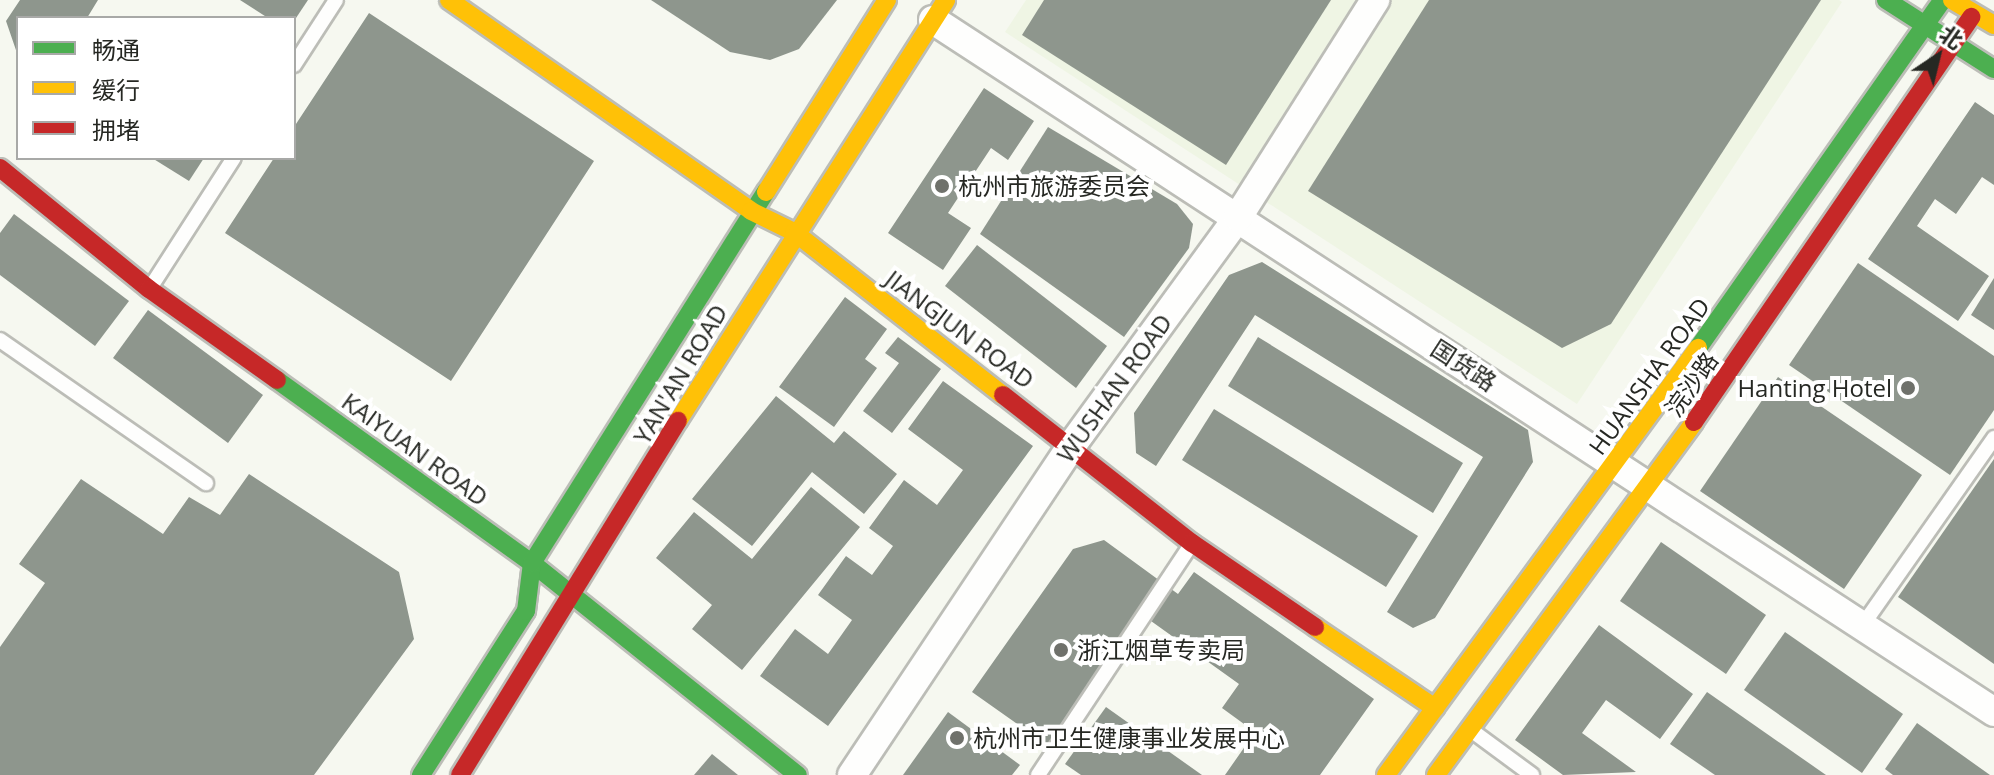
<!DOCTYPE html>
<meta charset="utf-8">
<style>
body{margin:0}
#map{position:relative;width:1994px;height:775px;overflow:hidden;background:#f6f8f0;font-family:"Open Sans","Noto Sans SC",sans-serif}
div>[style]{position:absolute}
.built>*{inset:0;background:#eff5e4}
.building>*{inset:0;background:#8e968d}
.roads{filter:drop-shadow(2px 0 #bcbdb7) drop-shadow(-2px 0 #bcbdb7) drop-shadow(0 2px #bcbdb7) drop-shadow(0 -2px #bcbdb7)}
.lane>*{height:14px;margin:-7px;padding:0 7px;transform-origin:7px;border-radius:7px;background:#fefefd}
.street>*{height:28px;margin:-14px;padding:0 14px;transform-origin:14px;border-radius:14px;background:#fefefd}
.fast>*{height:18px;margin:-9px;padding:0 9px;transform-origin:9px;border-radius:9px;background:#4caf50}
.slow>*{height:18px;margin:-9px;padding:0 9px;transform-origin:9px;border-radius:9px;background:#ffc107}
.jam>*{height:18px;margin:-9px;padding:0 9px;transform-origin:9px;border-radius:9px;background:#c62828}
.dots>*{width:22px;height:22px;translate:-50% -50%;box-sizing:border-box;border:4px solid #fff;border-radius:50%}
span{translate:-50% -50%;white-space:nowrap;text-align:center;line-height:1.15;-webkit-text-stroke:8px #fff;paint-order:stroke}
.poi-label{font-size:24px;color:#262823}
.left{translate:0 -50%;text-align:left}
.right{translate:-100% -50%;text-align:right}
.street-label{font-size:24px;color:#262823}
.legend{position:absolute;left:16px;top:16px;width:280px;height:144px;box-sizing:border-box;background:#fff;border:2px solid #a8a9a7;margin:0;padding:10px 14px;list-style:none;font-size:24px;color:#262823}
.legend li{display:flex;align-items:center;gap:16px;height:40px}
.legend b{width:40px;border:2px solid #a8a9a7}
.north{position:absolute;left:1898px;top:16px;width:80px;height:80px;-webkit-text-stroke:6px #fff;paint-order:stroke;rotate:35deg;font-size:22px;font-weight:700;line-height:32px;text-align:center;color:#262823}
.north::after{content:'';display:block;margin:auto;width:28px;height:36px;background:#262823;clip-path:polygon(50% 0,100% 100%,50% 72%,0 100%)}
</style>
<div id="map">
<div class="built">
<div style="clip-path:polygon(1026px 0,1839px 0,1842px 2px,1577px 404px,1005px 32px)"></div>
</div>
<div class="building">
<div style="clip-path:polygon(20px 0,98px 0,87px 18px,18px 18px,18px 56px,6px 21px)"></div>
<div style="clip-path:polygon(240px 0,308px 0,296px 18px,268px 18px)"></div>
<div style="clip-path:polygon(651px 0,837px 0,799px 49px,770px 60px,730px 52px)"></div>
<div style="clip-path:polygon(1044px 0,1331px 0,1226px 165px,1022px 35px)"></div>
<div style="clip-path:polygon(1429px 0,1821px 0,1611px 324px,1562px 348px,1308px 191px)"></div>
<div style="clip-path:polygon(369px 13px,594px 161px,451px 381px,225px 233px,274px 158px,294px 158px,294px 127px)"></div>
<div style="clip-path:polygon(984px 88px,1034px 121px,1008px 160px,991px 148px,948px 213px,971px 228px,943px 270px,888px 233px)"></div>
<div style="clip-path:polygon(1975px 102px,1994px 115px,1994px 185px,1982px 177px,1956px 214px,1935px 199px,1917px 226px,1989px 276px,1958px 321px,1868px 259px)"></div>
<div style="clip-path:polygon(1048px 127px,1177px 204px,1193px 224px,1189px 248px,1124px 337px,980px 234px)"></div>
<div style="clip-path:polygon(152px 158px,204px 158px,189px 181px)"></div>
<div style="clip-path:polygon(14px 214px,129px 301px,95px 346px,0 275px,0 233px)"></div>
<div style="clip-path:polygon(977px 245px,1107px 346px,1076px 388px,945px 286px)"></div>
<div style="clip-path:polygon(1262px 262px,1528px 430px,1533px 462px,1435px 618px,1413px 628px,1387px 612px,1483px 457px,1255px 315px,1156px 466px,1136px 453px,1134px 413px,1229px 275px)"></div>
<div style="clip-path:polygon(1858px 263px,1994px 356px,1994px 410px,1950px 475px,1789px 365px)"></div>
<div style="clip-path:polygon(1994px 278px,1994px 330px,1971px 315px)"></div>
<div style="clip-path:polygon(845px 297px,887px 329px,865px 359px,877px 368px,834px 427px,779px 387px)"></div>
<div style="clip-path:polygon(148px 310px,263px 395px,228px 443px,113px 358px)"></div>
<div style="clip-path:polygon(898px 337px,941px 369px,892px 433px,863px 411px,899px 363px,885px 353px)"></div>
<div style="clip-path:polygon(1258px 337px,1463px 463px,1433px 513px,1228px 386px)"></div>
<div style="clip-path:polygon(1778px 377px,1922px 475px,1844px 589px,1700px 491px)"></div>
<div style="clip-path:polygon(943px 381px,1033px 446px,828px 726px,760px 676px,795px 629px,828px 654px,852px 620px,818px 595px,846px 556px,872px 575px,893px 546px,869px 528px,904px 480px,937px 505px,963px 470px,908px 429px)"></div>
<div style="clip-path:polygon(776px 396px,834px 443px,844px 431px,897px 474px,864px 514px,812px 472px,752px 546px,692px 499px)"></div>
<div style="clip-path:polygon(1214px 409px,1418px 536px,1386px 587px,1182px 460px)"></div>
<div style="clip-path:polygon(1994px 459px,1994px 664px,1898px 597px)"></div>
<div style="clip-path:polygon(249px 474px,399px 572px,414px 639px,314px 775px,0 775px,0 647px,45px 583px,19px 564px,81px 479px,163px 534px,189px 497px,220px 515px)"></div>
<div style="clip-path:polygon(811px 487px,860px 527px,742px 670px,692px 629px,712px 605px,656px 558px,694px 512px,752px 559px)"></div>
<div style="clip-path:polygon(1104px 540px,1178px 594px,1194px 572px,1374px 699px,1320px 775px,1225px 775px,1255px 732px,1222px 708px,1239px 684px,1144px 616px,1051px 748px,972px 692px,1073px 549px)"></div>
<div style="clip-path:polygon(1661px 542px,1766px 615px,1726px 674px,1620px 601px)"></div>
<div style="clip-path:polygon(1599px 625px,1693px 694px,1660px 739px,1606px 700px,1582px 733px,1636px 772px,1563px 775px,1515px 740px)"></div>
<div style="clip-path:polygon(1785px 632px,1903px 714px,1862px 773px,1744px 690px)"></div>
<div style="clip-path:polygon(1707px 692px,1826px 775px,1715px 775px,1670px 744px)"></div>
<div style="clip-path:polygon(1106px 707px,1202px 775px,1081px 775px,1065px 764px)"></div>
<div style="clip-path:polygon(948px 712px,1020px 765px,1012px 775px,903px 775px)"></div>
<div style="clip-path:polygon(1917px 723px,1990px 775px,1893px 775px,1885px 769px)"></div>
<div style="clip-path:polygon(712px 754px,738px 775px,694px 775px)"></div>
</div>
<div class="roads">
<div class="lane">
<div style="left:294px;top:65px;width:77px;rotate:-57.1deg"></div>
<div style="left:152px;top:285px;width:151px;rotate:-57.2deg"></div>
<div style="left:0;top:340px;width:251px;rotate:34.8deg"></div>
<div style="left:1862px;top:626px;width:230px;rotate:-54.9deg"></div>
<div style="left:1471px;top:730px;width:76px;rotate:36.4deg"></div>
<div style="left:1038px;top:775px;width:275px;rotate:-56.4deg"></div>
</div>
<div class="street">
<div style="left:933px;top:20px;width:1267px;rotate:33.11deg"></div>
<div style="left:852px;top:775px;width:397px;rotate:-56.3deg"></div>
<div style="left:1072px;top:445px;width:282px;rotate:-53.9deg"></div>
<div style="left:1238px;top:217px;width:257px;rotate:-57.7deg"></div>
</div>
<div class="fast">
<div style="left:1886px;top:0;width:128px;rotate:32.6deg"></div>
<div style="left:1698px;top:348px;width:426px;rotate:-54.9deg"></div>
<div style="left:277px;top:380px;width:314px;rotate:35.7deg"></div>
<div style="left:532px;top:563px;width:340px;rotate:38.6deg"></div>
<div style="left:421px;top:775px;width:195px;rotate:-57.4deg"></div>
<div style="left:526px;top:611px;width:48px;rotate:-82.9deg"></div>
<div style="left:532px;top:563px;width:439px;rotate:-57.8deg"></div>
</div>
<div class="slow">
<div style="left:449px;top:0;width:368px;rotate:34.9deg"></div>
<div style="left:751px;top:211px;width:48px;rotate:26deg"></div>
<div style="left:794px;top:232px;width:265px;rotate:38deg"></div>
<div style="left:1952px;top:0;width:49px;rotate:30.8deg"></div>
<div style="left:766px;top:192px;width:227px;rotate:-57.8deg"></div>
<div style="left:678px;top:421px;width:499px;rotate:-57.5deg"></div>
<div style="left:1315px;top:627px;width:145px;rotate:34deg"></div>
<div style="left:1386px;top:775px;width:529px;rotate:-53.85deg"></div>
<div style="left:1436px;top:775px;width:437px;rotate:-53.8deg"></div>
</div>
<div class="jam">
<div style="left:0;top:168px;width:192px;rotate:39.1deg"></div>
<div style="left:149px;top:289px;width:157px;rotate:35.4deg"></div>
<div style="left:1003px;top:395px;width:240px;rotate:38.1deg"></div>
<div style="left:1192px;top:543px;width:149px;rotate:34.3deg"></div>
<div style="left:1694px;top:422px;width:491px;rotate:-55.6deg"></div>
<div style="left:460px;top:775px;width:416px;rotate:-58.4deg"></div>
</div>
</div>
<div class="dots">
<div style="left:942px;top:186px;background:#6f716b"></div>
<div style="left:1908px;top:388px;background:#6f716b"></div>
<div style="left:1061px;top:650px;background:#6f716b"></div>
<div style="left:957px;top:738px;background:#6f716b"></div>
</div>
<div class="poi-label">
<span class="left" style="left:958px;top:186px">杭州市旅游委员会</span>
<span class="right" style="left:1892px;top:388px">Hanting Hotel</span>
<span class="left" style="left:1077px;top:650px">浙江烟草专卖局</span>
<span class="left" style="left:973px;top:738px">杭州市卫生健康事业发展中心</span>
</div>
<div class="street-label">
<span style="left:960px;top:329px;rotate:37deg">JIANGJUN ROAD</span>
<span style="left:1464px;top:365px;rotate:33deg">国货路</span>
<span style="left:680px;top:374px;rotate:-59deg">YAN'AN ROAD</span>
<span style="left:1649px;top:376px;rotate:-54deg">HUANSHA ROAD</span>
<span style="left:1691px;top:384px;rotate:-55deg">浣沙路</span>
<span style="left:1114px;top:388px;rotate:-54deg">WUSHAN ROAD</span>
<span style="left:415px;top:449px;rotate:36deg">KAIYUAN ROAD</span>
</div>
<ul class="legend">
<li><b style="height:10px;background:#4caf50"></b>畅通</li>
<li><b style="height:10px;background:#ffc107"></b>缓行</li>
<li><b style="height:10px;background:#c62828"></b>拥堵</li>
</ul>
<div class="north">北</div>
</div>
